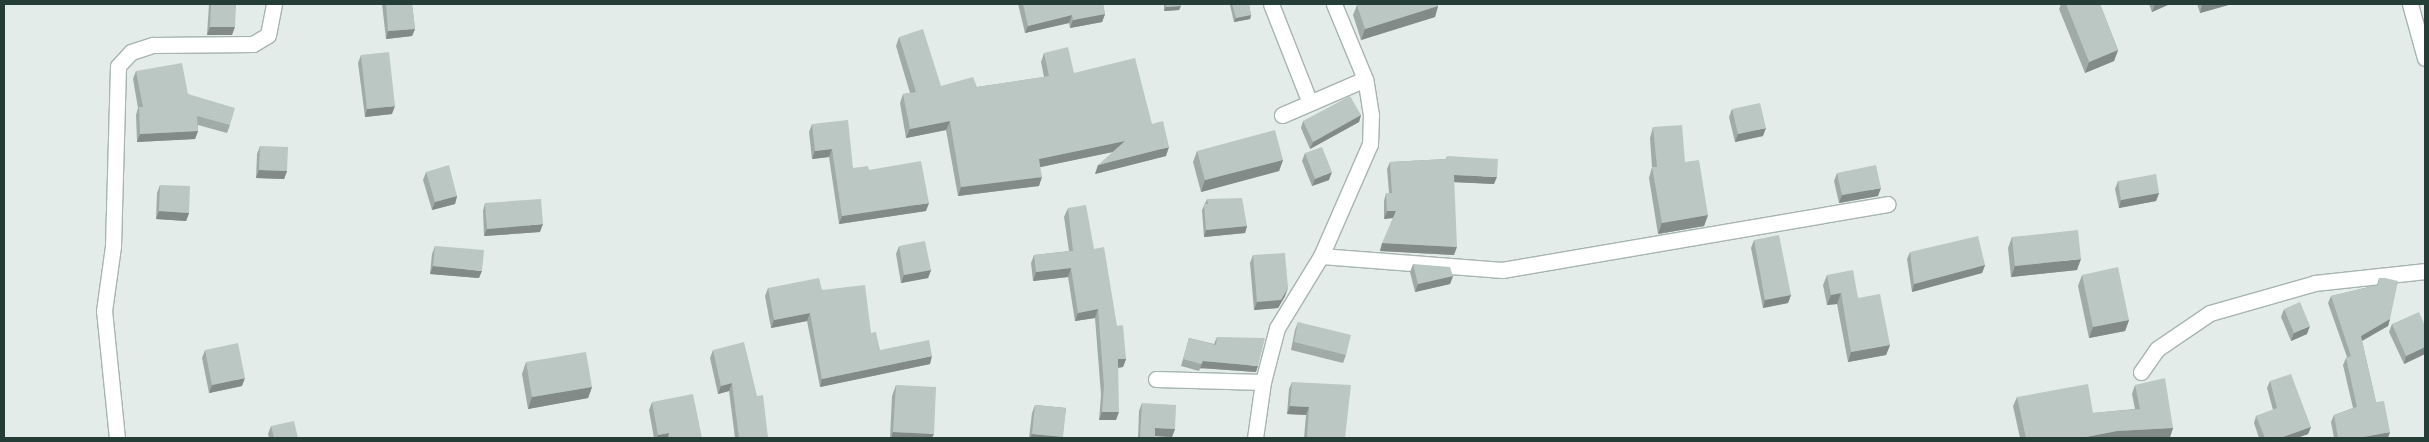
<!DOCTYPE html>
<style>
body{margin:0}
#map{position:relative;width:2429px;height:442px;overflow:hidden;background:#e4ece9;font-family:"Roboto Condensed",sans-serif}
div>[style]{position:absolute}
.roads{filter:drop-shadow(1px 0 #a7b4b0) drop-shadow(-1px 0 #a7b4b0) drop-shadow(0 1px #a7b4b0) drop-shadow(0 -1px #a7b4b0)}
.minor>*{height:15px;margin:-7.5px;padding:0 7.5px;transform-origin:7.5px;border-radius:7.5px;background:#fff}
.tertiary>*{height:15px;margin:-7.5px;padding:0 7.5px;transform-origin:7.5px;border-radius:7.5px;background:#fff}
.wall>*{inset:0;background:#a0aba7}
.shaded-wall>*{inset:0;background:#828b88}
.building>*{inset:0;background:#bac7c2}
span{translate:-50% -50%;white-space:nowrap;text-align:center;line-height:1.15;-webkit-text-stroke:4px #f5f9f7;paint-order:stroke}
.frame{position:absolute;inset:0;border:5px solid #253d37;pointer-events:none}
</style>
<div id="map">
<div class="roads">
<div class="minor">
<div style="left:1271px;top:4px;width:106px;rotate:68.5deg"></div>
<div style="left:1282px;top:115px;width:90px;rotate:-23.4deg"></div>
<div style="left:1321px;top:256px;width:182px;rotate:4.4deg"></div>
<div style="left:1502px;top:270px;width:391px;rotate:-9.7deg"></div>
<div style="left:2141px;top:372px;width:28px;rotate:-55deg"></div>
<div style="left:2157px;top:349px;width:64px;rotate:-34.2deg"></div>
<div style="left:2210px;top:313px;width:109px;rotate:-15.9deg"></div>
<div style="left:2315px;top:283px;width:111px;rotate:-6.2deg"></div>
<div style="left:1156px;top:379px;width:107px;rotate:1.6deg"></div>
<div style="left:117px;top:438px;width:128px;rotate:-95.8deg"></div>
<div style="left:104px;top:311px;width:66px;rotate:-82.1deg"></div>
<div style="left:113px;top:246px;width:180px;rotate:-88.4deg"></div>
<div style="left:118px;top:66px;width:19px;rotate:-47deg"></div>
<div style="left:131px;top:52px;width:23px;rotate:-18deg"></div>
<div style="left:153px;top:45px;width:100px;rotate:-0.6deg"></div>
<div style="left:253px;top:44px;width:17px;rotate:-31deg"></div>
<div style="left:268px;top:35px;width:32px;rotate:-79deg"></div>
<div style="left:1255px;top:438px;width:57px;rotate:-81.9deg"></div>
<div style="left:1263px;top:382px;width:56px;rotate:-75.5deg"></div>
<div style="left:1277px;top:328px;width:84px;rotate:-58.6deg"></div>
<div style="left:1321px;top:256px;width:122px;rotate:-66.4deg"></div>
<div style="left:1370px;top:144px;width:29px;rotate:-88deg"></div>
<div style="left:1371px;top:115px;width:36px;rotate:-99deg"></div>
<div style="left:1365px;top:79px;width:81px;rotate:-112.5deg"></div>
</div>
<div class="tertiary">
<div style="left:2410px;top:4px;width:56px;rotate:74.5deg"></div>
</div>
</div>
<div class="wall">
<div style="clip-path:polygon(209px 4px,236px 4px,232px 35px,207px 35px)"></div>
<div style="clip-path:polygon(382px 4px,412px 4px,415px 29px,412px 36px,386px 39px)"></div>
<div style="clip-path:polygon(1018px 4px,1103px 4px,1105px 14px,1102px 22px,1070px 28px,1069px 23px,1025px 33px)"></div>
<div style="clip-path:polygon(1164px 4px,1181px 4px,1179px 10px,1164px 11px)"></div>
<div style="clip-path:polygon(1231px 4px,1249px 4px,1251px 15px,1250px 19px,1234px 22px,1230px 5px)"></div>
<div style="clip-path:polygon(2061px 4px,2100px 4px,2118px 50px,2114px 61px,2085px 73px,2059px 9px)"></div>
<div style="clip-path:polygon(2149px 4px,2170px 4px,2152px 12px)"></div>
<div style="clip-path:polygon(2197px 4px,2232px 4px,2200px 13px)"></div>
<div style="clip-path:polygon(1357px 5px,1438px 6px,1435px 17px,1361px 40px,1353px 15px)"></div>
<div style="clip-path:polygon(899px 37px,941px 86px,977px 87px,1044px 77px,1041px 62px,1044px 53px,1152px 124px,1166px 156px,1095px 174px,1113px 152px,1040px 167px,1039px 186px,958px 196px,946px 130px,906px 138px,900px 103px,903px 94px,910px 93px,896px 46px)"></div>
<div style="clip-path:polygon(361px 55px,392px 114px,365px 117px,358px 63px)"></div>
<div style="clip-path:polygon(136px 71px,188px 94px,230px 125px,227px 133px,198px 125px,198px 131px,195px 139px,137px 142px,136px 115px,138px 108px,133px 79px)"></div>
<div style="clip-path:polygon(1732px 109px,1763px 136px,1735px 142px,1729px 117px)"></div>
<div style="clip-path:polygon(1361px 115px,1359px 122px,1310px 149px,1301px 128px,1303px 121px)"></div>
<div style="clip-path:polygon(812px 124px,853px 168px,869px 170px,926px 211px,839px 224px,829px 157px,812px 159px,809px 132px)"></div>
<div style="clip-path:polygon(1653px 127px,1685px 162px,1708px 215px,1704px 226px,1658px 234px,1649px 178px,1652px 167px,1650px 138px)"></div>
<div style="clip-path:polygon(260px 146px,287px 171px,284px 179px,256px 178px,257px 154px)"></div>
<div style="clip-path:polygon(1197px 151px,1283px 160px,1279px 171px,1201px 192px,1193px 162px)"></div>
<div style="clip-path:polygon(1305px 153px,1329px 180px,1312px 186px,1302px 161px)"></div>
<div style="clip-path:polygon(1447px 156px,1494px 184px,1454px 182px,1454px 255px,1380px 251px,1393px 218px,1384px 219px,1384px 201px,1386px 193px,1389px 193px,1387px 169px,1390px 162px,1446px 159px)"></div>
<div style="clip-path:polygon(426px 172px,457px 196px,455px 204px,432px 210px,423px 180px)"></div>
<div style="clip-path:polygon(1837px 173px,1878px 196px,1839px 203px,1834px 181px)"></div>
<div style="clip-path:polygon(2118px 181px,2159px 193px,2156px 201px,2119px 208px,2115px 189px)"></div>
<div style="clip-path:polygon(160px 185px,189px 213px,186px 221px,156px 219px,157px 193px)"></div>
<div style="clip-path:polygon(1207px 199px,1247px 226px,1245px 233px,1204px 237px,1202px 210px)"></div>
<div style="clip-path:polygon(485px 203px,540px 232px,484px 236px,483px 211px)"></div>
<div style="clip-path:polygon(1068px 208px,1094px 249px,1126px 359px,1123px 367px,1118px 368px,1116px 420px,1099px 420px,1101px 395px,1095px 318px,1075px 321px,1068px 277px,1033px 281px,1031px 263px,1034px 255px,1069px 251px,1064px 217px)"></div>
<div style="clip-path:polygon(2012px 237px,2077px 270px,2011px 277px,2008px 248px)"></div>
<div style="clip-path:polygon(1754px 240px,1791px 295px,1788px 303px,1763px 308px,1751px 248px)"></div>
<div style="clip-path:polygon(435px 246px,479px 278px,430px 274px,432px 254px)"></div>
<div style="clip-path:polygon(899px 246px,931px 270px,928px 278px,901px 283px,896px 254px)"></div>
<div style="clip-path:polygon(1910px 252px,1985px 265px,1982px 273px,1912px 292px,1907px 259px)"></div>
<div style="clip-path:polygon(1253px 255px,1285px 296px,1278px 308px,1254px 310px,1250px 263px)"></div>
<div style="clip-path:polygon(1413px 264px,1453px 276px,1450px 284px,1415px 292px,1410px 272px)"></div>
<div style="clip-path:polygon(1827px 275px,1858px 298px,1890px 345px,1886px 355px,1848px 362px,1837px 304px,1827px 305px,1823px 285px)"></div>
<div style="clip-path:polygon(2082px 275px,2129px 320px,2125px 331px,2089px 338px,2078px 286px)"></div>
<div style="clip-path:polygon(2379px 278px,2390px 319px,2388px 326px,2362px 341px,2376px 402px,2388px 438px,2334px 438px,2331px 422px,2334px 415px,2353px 408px,2343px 365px,2346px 358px,2347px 357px,2328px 303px,2331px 296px,2377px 285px)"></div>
<div style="clip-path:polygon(768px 288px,822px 290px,871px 333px,880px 350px,930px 364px,820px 387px,807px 321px,771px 328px,765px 296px)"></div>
<div style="clip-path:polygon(2284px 309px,2307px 334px,2291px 341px,2281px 317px)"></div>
<div style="clip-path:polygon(1298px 322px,1346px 355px,1343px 363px,1291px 350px,1295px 330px)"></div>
<div style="clip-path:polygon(2392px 324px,2425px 326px,2425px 354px,2404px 364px,2389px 332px)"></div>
<div style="clip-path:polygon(1217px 337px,1256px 372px,1200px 368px,1199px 371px,1181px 366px,1189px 338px,1214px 344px)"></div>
<div style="clip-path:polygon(205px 350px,242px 386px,209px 393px,202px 358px)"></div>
<div style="clip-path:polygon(713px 350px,757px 396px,768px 438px,735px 438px,729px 391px,718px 394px,710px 358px)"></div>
<div style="clip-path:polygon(526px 362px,592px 387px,588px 398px,528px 409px,522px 374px)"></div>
<div style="clip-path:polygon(2270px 381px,2311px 427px,2308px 434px,2297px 438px,2259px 438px,2254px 423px,2256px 416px,2273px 410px,2267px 388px)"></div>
<div style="clip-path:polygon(1292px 382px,1345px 438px,1304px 438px,1306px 415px,1287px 414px,1289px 389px)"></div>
<div style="clip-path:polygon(896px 385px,932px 438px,890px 438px,892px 396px)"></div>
<div style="clip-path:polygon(2135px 385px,2173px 428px,2170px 437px,2147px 438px,2020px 438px,2013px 406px,2017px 397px,2093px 413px,2135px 409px,2132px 394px)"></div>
<div style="clip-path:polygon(652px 402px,702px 438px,654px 438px,649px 410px)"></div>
<div style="clip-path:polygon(1142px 403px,1175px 429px,1172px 437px,1155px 436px,1155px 438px,1138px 438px,1139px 411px)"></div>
<div style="clip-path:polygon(1035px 405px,1066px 408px,1062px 438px,1029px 438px,1032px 413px)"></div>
<div style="clip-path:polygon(271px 426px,298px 438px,269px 438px,268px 434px)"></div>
</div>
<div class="shaded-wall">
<div style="clip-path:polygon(2155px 4px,2170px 4px,2152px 12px)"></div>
<div style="clip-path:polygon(2208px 4px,2232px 4px,2200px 13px,2202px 5px)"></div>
<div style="clip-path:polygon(1181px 6px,1179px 10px,1164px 11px,1166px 7px)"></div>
<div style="clip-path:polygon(1438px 6px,1435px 17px,1361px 40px,1365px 29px)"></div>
<div style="clip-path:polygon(1105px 14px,1102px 22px,1070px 28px,1073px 20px)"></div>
<div style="clip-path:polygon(1072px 15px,1069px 23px,1025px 33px,1028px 26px)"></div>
<div style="clip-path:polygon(1251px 15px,1250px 19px,1234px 22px,1236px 18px)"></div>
<div style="clip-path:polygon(210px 27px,235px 27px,232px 35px,207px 35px)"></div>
<div style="clip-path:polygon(415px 29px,412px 36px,386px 39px,388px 31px)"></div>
<div style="clip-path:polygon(2118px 50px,2114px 61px,2085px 73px,2089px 62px)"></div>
<div style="clip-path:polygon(395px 106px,392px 114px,365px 117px,367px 109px)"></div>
<div style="clip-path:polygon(1361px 115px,1359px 122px,1310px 149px,1313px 142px)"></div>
<div style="clip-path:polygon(950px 121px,946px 130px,906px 138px,910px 129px)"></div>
<div style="clip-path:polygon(1766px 128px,1763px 136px,1735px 142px,1738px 134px)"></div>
<div style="clip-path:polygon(198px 131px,195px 139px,137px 142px,140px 134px)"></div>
<div style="clip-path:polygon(1125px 141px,1122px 150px,1036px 168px,1039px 159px)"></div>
<div style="clip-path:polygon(1169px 147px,1166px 156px,1095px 174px,1098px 165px)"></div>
<div style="clip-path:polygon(832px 149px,829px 157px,812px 159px,815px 151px)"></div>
<div style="clip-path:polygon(1283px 160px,1279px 171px,1201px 192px,1205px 180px)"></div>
<div style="clip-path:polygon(259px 170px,287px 171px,284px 179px,256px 178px)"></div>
<div style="clip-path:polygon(1332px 172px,1329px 180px,1312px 186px,1315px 179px)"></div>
<div style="clip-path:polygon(1454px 175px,1497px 177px,1494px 184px,1451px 182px)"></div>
<div style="clip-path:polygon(1042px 177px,1039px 186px,958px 196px,961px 187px)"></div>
<div style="clip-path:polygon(1881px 188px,1878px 196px,1839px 203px,1842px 195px)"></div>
<div style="clip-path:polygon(2159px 193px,2156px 201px,2119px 208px,2121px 200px)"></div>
<div style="clip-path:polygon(457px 196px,455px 204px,432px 210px,435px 202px)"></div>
<div style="clip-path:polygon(929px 203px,926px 211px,839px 224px,842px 216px)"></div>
<div style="clip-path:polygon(159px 211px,189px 213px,186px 221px,156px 219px)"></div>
<div style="clip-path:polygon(1387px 211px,1396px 211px,1393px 218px,1384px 219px)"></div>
<div style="clip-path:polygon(1708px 215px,1704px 226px,1658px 234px,1662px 223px)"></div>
<div style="clip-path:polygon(543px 224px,540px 232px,484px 236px,487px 229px)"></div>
<div style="clip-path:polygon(1247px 226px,1245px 233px,1204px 237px,1206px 230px)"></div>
<div style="clip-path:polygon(1382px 243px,1457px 247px,1454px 255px,1380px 251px)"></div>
<div style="clip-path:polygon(2081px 259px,2077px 270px,2011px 277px,2015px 266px)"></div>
<div style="clip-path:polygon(1985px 265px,1982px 273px,1912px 292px,1914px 284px)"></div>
<div style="clip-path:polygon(433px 266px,482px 271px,479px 278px,430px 274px)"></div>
<div style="clip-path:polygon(1071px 268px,1068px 277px,1033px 281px,1036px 272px)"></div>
<div style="clip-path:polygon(931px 270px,928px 278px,901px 283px,904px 275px)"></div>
<div style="clip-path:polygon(1453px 276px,1450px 284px,1415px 292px,1418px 284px)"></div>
<div style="clip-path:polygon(1288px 288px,1285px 296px,1278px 308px,1254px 310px,1257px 302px)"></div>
<div style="clip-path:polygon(1841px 293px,1837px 304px,1827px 305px,1831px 295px)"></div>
<div style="clip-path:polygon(1791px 295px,1788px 303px,1763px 308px,1765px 300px)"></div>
<div style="clip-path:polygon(1098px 309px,1095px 318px,1075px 321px,1078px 313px)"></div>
<div style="clip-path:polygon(810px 313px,807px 321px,771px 328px,774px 320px)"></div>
<div style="clip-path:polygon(2390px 319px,2388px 326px,2358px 343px,2361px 336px)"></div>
<div style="clip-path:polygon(2129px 320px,2125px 331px,2089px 338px,2093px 327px)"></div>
<div style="clip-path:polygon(2310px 326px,2307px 334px,2291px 341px,2294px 333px)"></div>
<div style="clip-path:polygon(1890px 345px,1886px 355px,1848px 362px,1851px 352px)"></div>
<div style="clip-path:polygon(2425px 347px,2425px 354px,2404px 364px,2406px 356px)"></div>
<div style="clip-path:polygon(932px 356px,930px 364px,820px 387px,822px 379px)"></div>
<div style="clip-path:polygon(1118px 359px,1126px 359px,1123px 367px,1115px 368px)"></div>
<div style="clip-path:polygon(1203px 361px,1258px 366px,1256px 372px,1200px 368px,1199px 371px)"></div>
<div style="clip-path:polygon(245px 378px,242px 386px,209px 393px,212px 385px)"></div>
<div style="clip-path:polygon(732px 383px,729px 391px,718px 394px,721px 386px)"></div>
<div style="clip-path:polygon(592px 387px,588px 398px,528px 409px,532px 397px)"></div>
<div style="clip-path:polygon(1290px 406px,1309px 407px,1306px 415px,1287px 414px)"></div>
<div style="clip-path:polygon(1102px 412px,1119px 412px,1116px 420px,1099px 420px)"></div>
<div style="clip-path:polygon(2311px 427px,2308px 434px,2297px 438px,2280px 438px)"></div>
<div style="clip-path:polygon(1155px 428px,1175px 429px,1172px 437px,1152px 436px)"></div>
<div style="clip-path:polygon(2173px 428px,2170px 437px,2147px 438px,2081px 438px,2117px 431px)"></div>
<div style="clip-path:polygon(893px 432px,934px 434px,932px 438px,891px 438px)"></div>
<div style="clip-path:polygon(2390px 432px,2388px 438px,2359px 438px)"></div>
<div style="clip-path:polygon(669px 433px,667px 438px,657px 438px,658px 435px)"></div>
<div style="clip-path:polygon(1032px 434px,1063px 437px,1062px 438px,1030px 438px)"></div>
</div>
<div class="building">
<div style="clip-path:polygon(211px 4px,236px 4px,235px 27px,210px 27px)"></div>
<div style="clip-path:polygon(386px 4px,412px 4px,415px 29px,388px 31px)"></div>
<div style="clip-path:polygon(1023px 4px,1103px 4px,1105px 14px,1073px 20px,1072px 15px,1028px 26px)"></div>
<div style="clip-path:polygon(1166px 4px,1181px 4px,1181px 6px,1166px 7px)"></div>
<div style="clip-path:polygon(1232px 4px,1249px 4px,1251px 15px,1236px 18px)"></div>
<div style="clip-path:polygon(1360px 4px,1438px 4px,1438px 6px,1365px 29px,1357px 5px)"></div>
<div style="clip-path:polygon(2066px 4px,2100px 4px,2118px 50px,2089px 62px)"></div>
<div style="clip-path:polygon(923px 29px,941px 86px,973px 77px,977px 87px,1049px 76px,1044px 53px,1068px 47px,1074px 73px,1135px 58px,1152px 124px,1163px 121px,1169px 147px,1098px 165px,1125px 141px,1039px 159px,1042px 177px,961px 187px,950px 121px,910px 129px,903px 94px,916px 92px,899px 37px)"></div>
<div style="clip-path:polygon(389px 52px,395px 106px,367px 109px,361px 55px)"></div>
<div style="clip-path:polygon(182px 63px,188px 94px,235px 108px,230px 125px,197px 116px,198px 131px,140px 134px,139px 107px,143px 107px,136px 71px)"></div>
<div style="clip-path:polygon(1350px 96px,1361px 115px,1313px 142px,1303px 121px)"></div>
<div style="clip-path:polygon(1760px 103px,1766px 128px,1738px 134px,1732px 109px)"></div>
<div style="clip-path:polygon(848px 120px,853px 168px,868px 166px,869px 170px,921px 161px,929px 203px,842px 216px,832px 149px,815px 151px,812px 124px)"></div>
<div style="clip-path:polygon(1682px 125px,1685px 162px,1699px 160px,1708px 215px,1662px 223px,1652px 167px,1657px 167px,1653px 127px)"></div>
<div style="clip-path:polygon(1275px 130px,1283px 160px,1205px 180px,1197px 151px)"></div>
<div style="clip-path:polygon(260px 146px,288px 147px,287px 171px,259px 170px)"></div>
<div style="clip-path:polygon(1322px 147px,1332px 172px,1315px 179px,1305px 153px)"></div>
<div style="clip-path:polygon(1447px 156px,1498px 159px,1497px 177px,1454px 175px,1457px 247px,1382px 243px,1396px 211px,1387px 211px,1386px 193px,1392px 193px,1390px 162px,1447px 159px)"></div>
<div style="clip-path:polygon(449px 165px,457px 196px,435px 202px,426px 172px)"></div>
<div style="clip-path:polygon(1876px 165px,1881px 188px,1842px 195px,1837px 173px)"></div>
<div style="clip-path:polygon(2156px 174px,2159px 193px,2121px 200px,2118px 181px)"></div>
<div style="clip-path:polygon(160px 185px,190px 186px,189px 213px,159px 211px)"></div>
<div style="clip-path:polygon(1242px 198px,1247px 226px,1206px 230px,1204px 204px,1208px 204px,1207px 199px)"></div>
<div style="clip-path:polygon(541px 199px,543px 224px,487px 229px,485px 203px)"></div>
<div style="clip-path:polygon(1086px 205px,1094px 249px,1104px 247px,1117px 326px,1123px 325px,1126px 359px,1118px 359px,1119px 412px,1102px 412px,1104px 386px,1098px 309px,1078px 313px,1071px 268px,1036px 272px,1034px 255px,1073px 251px,1068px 208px)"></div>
<div style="clip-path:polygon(2078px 230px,2081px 259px,2015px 266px,2012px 237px)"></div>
<div style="clip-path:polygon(1779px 235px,1791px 295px,1765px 300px,1754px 240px)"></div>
<div style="clip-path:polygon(1978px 236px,1985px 265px,1914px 284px,1910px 252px)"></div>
<div style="clip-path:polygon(925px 241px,931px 270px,904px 275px,899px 246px)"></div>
<div style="clip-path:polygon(435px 246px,484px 250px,482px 271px,433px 266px)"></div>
<div style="clip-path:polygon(1285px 253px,1288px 288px,1281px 300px,1257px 302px,1253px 255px)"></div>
<div style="clip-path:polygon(1413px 264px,1450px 267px,1453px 276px,1418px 284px)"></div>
<div style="clip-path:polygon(2118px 267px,2129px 320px,2093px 327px,2082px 275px)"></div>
<div style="clip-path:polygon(1853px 270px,1858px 298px,1880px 294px,1890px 345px,1851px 352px,1841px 293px,1831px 295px,1827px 275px)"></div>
<div style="clip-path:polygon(819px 278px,822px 290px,865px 285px,871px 333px,876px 332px,880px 350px,929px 340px,932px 356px,822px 379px,810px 313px,774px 320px,768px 288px)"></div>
<div style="clip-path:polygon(2379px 278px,2385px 278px,2398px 281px,2390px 319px,2361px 336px,2376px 402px,2384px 401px,2390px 432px,2359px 438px,2338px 438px,2334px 415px,2357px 407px,2346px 358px,2351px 356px,2331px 296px,2378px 285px)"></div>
<div style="clip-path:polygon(2300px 302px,2310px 326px,2294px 333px,2284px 309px)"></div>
<div style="clip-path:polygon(2419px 312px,2425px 326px,2425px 347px,2406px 356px,2392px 324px)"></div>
<div style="clip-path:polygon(1298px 322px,1351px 335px,1346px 355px,1294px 342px)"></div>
<div style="clip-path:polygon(1217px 337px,1265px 338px,1258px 366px,1203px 361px,1201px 364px,1183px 359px,1189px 338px,1216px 345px)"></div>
<div style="clip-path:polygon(744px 342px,757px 396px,763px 395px,768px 438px,739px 438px,732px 383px,721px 386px,713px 350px)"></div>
<div style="clip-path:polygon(238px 343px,245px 378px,212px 385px,205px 350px)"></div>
<div style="clip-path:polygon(586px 352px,592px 387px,532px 397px,526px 362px)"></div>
<div style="clip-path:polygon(2291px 374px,2311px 427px,2280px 438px,2265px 438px,2256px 416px,2277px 408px,2270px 381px)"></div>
<div style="clip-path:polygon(2165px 378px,2173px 428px,2117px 431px,2081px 438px,2026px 438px,2017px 397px,2088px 384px,2093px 413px,2140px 409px,2135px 385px)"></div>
<div style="clip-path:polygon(1292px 382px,1351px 385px,1345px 438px,1307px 438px,1309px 407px,1290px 406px)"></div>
<div style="clip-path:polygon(896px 385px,936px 387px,934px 434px,893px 432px)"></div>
<div style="clip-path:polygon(693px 394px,702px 438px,669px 438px,669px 433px,658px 435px,652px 402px)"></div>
<div style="clip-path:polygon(1142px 403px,1176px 405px,1175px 429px,1155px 428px,1155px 438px,1140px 438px)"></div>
<div style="clip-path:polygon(1035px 405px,1066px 408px,1063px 437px,1032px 434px)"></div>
<div style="clip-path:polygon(294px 421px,298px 438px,274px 438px,271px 426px)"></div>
</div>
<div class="frame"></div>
</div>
